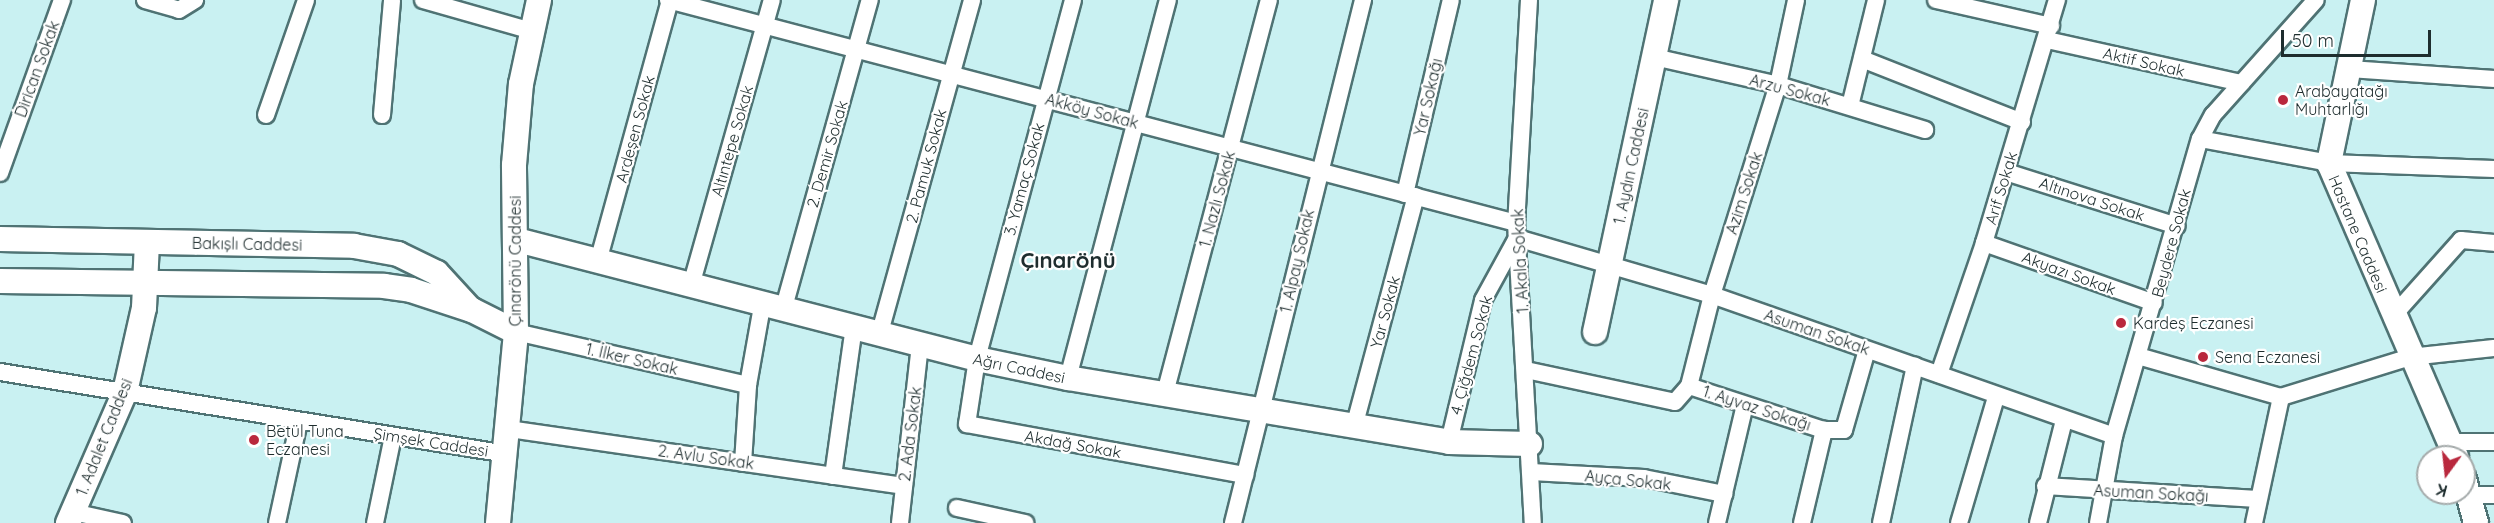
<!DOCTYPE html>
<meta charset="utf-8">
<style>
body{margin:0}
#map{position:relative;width:2494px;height:523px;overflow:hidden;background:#c9f1f2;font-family:Quicksand,sans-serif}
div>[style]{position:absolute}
.roads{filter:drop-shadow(2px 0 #4f7374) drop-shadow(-2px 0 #4f7374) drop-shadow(0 2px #4f7374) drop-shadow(0 -2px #4f7374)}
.street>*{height:16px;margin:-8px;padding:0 8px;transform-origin:8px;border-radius:8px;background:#fff}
.secondary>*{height:24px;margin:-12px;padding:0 12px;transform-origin:12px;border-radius:12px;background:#fff}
.dots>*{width:16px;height:16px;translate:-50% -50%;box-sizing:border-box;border:3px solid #fff;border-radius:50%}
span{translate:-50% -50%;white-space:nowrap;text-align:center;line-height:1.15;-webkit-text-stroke:4.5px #fff;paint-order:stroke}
.street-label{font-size:16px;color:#1e2d2e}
.poi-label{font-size:16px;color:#1e2d2e}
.left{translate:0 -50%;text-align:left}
.district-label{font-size:22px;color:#1e2d2e;font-weight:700}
.north{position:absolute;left:2416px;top:445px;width:60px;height:60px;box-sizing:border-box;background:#fff;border:2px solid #a5abab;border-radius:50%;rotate:195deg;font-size:16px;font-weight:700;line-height:24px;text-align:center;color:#1e2d2e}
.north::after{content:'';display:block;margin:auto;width:21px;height:27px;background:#b9283d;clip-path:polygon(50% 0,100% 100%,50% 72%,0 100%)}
.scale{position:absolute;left:2281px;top:30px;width:150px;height:27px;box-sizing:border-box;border:3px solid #1e2d2e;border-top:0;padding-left:8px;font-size:18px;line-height:21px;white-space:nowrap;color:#1e2d2e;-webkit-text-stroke:4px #fff;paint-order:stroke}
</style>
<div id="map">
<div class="roads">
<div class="street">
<div style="left:145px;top:0;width:35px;rotate:16deg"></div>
<div style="left:179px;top:10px;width:19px;rotate:-32deg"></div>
<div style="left:423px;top:0;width:113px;rotate:15.9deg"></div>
<div style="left:668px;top:0;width:877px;rotate:14.73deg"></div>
<div style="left:1073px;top:0;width:372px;rotate:105deg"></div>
<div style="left:977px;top:359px;width:66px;rotate:98.7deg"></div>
<div style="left:967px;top:424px;width:283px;rotate:10.4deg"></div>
<div style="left:1529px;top:0;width:223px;rotate:93.3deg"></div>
<div style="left:1516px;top:223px;width:300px;rotate:86.8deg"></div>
<div style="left:1936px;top:0;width:118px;rotate:12.7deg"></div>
<div style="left:2047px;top:40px;width:199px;rotate:12.5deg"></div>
<div style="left:1654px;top:57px;width:127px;rotate:12.7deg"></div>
<div style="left:1778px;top:85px;width:154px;rotate:17deg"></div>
<div style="left:1862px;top:59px;width:172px;rotate:21.5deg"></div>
<div style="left:2350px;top:69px;width:144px;rotate:4deg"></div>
<div style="left:1850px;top:106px;width:109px;rotate:-76.2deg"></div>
<div style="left:266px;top:115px;width:122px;rotate:-70.8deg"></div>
<div style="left:382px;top:115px;width:115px;rotate:-85deg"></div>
<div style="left:2200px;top:139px;width:131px;rotate:10.5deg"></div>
<div style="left:2329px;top:163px;width:165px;rotate:2.1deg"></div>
<div style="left:2006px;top:172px;width:179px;rotate:17.5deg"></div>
<div style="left:0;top:173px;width:184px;rotate:-70.3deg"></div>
<div style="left:1405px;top:194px;width:199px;rotate:-76.7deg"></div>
<div style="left:1984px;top:243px;width:180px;rotate:19.4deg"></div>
<div style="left:599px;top:258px;width:268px;rotate:-74.6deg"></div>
<div style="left:692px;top:282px;width:293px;rotate:-74.2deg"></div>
<div style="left:784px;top:307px;width:319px;rotate:-74.4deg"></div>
<div style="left:2393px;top:316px;width:102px;rotate:-48.2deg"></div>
<div style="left:2461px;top:240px;width:33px;rotate:5deg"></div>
<div style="left:516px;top:332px;width:238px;rotate:12.9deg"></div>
<div style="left:880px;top:332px;width:345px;rotate:-74.5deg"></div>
<div style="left:2138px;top:356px;width:149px;rotate:16deg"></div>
<div style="left:2281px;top:397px;width:135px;rotate:-17.2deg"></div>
<div style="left:2410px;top:357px;width:84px;rotate:-6.1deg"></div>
<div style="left:1526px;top:370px;width:152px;rotate:12.1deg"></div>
<div style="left:1675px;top:402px;width:21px;rotate:-49deg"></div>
<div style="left:1689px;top:386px;width:142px;rotate:18.1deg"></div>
<div style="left:1824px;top:430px;width:20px"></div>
<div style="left:1844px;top:430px;width:83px;rotate:-74deg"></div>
<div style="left:0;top:372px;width:514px;rotate:9.19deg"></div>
<div style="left:1939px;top:374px;width:139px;rotate:-71deg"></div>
<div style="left:1984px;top:243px;width:254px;rotate:-73.3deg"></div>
<div style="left:1068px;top:378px;width:391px;rotate:-75.2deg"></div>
<div style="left:1689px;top:386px;width:94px;rotate:-75.8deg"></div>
<div style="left:1712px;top:295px;width:220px;rotate:-72.6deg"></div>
<div style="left:1778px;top:85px;width:87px;rotate:-78deg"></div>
<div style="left:1164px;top:397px;width:411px;rotate:-75.2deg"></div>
<div style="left:1354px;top:427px;width:239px;rotate:-75deg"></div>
<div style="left:509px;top:429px;width:399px;rotate:8.2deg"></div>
<div style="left:1449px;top:442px;width:146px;rotate:-76.5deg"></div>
<div style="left:1483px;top:300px;width:71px;rotate:-61.3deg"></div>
<div style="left:1517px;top:238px;width:203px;rotate:16.3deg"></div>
<div style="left:1712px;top:295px;width:426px;rotate:19.3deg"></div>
<div style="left:2450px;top:442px;width:44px"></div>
<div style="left:743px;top:463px;width:78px;rotate:-86.3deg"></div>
<div style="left:748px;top:385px;width:85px;rotate:-79.9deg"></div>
<div style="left:1531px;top:472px;width:113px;rotate:3deg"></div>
<div style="left:1644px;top:478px;width:82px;rotate:11.3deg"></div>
<div style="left:833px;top:476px;width:151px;rotate:-82deg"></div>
<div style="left:2045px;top:486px;width:213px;rotate:3.5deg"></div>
<div style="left:2470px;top:495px;width:24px"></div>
<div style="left:957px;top:508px;width:70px;rotate:12.4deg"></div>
<div style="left:73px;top:512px;width:51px;rotate:12.4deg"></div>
<div style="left:277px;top:523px;width:104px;rotate:-77.8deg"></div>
<div style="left:375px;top:523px;width:89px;rotate:-78.3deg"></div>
<div style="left:900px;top:523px;width:180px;rotate:-83.6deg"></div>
<div style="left:1233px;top:523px;width:539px;rotate:-76.04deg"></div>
<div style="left:1717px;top:523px;width:121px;rotate:-76.7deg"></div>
<div style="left:1802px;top:523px;width:96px;rotate:-76.7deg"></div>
<div style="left:1881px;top:523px;width:161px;rotate:-77.8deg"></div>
<div style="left:1959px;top:523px;width:131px;rotate:-73.6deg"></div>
<div style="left:2038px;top:523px;width:106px;rotate:-75.8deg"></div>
<div style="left:2098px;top:523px;width:88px;rotate:-79.6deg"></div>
<div style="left:2114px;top:436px;width:309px;rotate:-73.9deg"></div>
<div style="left:2200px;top:139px;width:27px;rotate:-62deg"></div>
<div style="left:2213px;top:115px;width:154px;rotate:-48.2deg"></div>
<div style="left:2254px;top:523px;width:129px;rotate:-77.9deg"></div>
</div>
<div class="secondary">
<div style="left:2363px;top:0;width:167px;rotate:101.8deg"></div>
<div style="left:2329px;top:163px;width:320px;rotate:66.6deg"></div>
<div style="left:0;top:239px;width:354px;rotate:1.1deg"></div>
<div style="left:354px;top:246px;width:45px;rotate:10.3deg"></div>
<div style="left:398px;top:254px;width:43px;rotate:26deg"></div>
<div style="left:437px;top:273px;width:49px;rotate:47.5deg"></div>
<div style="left:517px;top:240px;width:475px;rotate:14.5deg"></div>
<div style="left:977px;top:359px;width:93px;rotate:11.8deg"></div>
<div style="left:1068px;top:378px;width:386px;rotate:9.5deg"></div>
<div style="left:1449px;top:442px;width:81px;rotate:1.4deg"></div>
<div style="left:0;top:281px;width:384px;rotate:0.7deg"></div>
<div style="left:384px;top:286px;width:27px;rotate:8deg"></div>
<div style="left:411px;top:290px;width:64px;rotate:18.2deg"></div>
<div style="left:472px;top:310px;width:49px;rotate:26.6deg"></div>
<div style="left:1595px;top:332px;width:340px;rotate:-77.9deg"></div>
<div style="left:2464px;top:479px;width:46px;rotate:74.7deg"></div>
<div style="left:68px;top:523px;width:143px;rotate:-66.5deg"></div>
<div style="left:125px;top:392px;width:86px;rotate:-77.3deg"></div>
<div style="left:144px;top:308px;width:66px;rotate:-87.4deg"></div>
<div style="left:498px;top:523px;width:192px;rotate:-84.6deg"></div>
<div style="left:516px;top:332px;width:167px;rotate:-90.7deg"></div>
<div style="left:514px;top:165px;width:81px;rotate:-85.1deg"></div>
<div style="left:521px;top:84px;width:86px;rotate:-77.9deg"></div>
</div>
</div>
<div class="dots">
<div style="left:2283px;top:100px;background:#b9283d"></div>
<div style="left:2121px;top:323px;background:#b9283d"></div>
<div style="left:2203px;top:357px;background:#b9283d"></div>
<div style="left:254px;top:440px;background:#b9283d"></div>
</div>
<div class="street-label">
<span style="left:2144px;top:62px;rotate:13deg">Aktif Sokak</span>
<span style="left:37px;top:69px;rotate:-70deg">Dirican Sokak</span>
<span style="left:1790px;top:90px;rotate:15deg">Arzu Sokak</span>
<span style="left:1428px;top:97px;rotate:-77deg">Yar Sokağı</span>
<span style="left:1092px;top:111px;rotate:15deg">Akköy Sokak</span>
<span style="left:635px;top:129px;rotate:-75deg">Ardeşen Sokak</span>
<span style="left:732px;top:141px;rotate:-74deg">Altıntepe Sokak</span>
<span style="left:827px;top:154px;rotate:-74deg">2. Demir Sokak</span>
<span style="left:926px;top:166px;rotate:-75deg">2. Pamuk Sokak</span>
<span style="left:1631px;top:166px;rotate:-78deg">1. Aydın Caddesi</span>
<span style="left:1024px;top:179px;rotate:-75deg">3. Yamaç Sokak</span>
<span style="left:2001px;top:188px;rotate:-73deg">Arif Sokak</span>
<span style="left:1744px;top:193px;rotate:-72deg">Azim Sokak</span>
<span style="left:1217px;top:199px;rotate:-75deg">1. Nazlı Sokak</span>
<span style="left:2092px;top:199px;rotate:18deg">Altınova Sokak</span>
<span style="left:2358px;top:234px;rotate:67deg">Hastane Caddesi</span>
<span style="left:2171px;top:243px;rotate:-75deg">Beydere Sokak</span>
<span style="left:247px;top:244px;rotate:1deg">Bakışlı Caddesi</span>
<span style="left:515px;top:261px;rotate:-90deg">Çınarönü Caddesi</span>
<span style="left:1297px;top:261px;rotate:-77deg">1. Alpay Sokak</span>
<span style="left:1520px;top:261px;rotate:-93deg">1. Akala Sokak</span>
<span style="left:2069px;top:273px;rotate:20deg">Akyazı Sokak</span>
<span style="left:1385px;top:312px;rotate:-75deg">Yar Sokak</span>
<span style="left:1817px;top:332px;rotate:19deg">Asuman Sokak</span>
<span style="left:1471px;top:355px;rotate:-75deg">4. Çiğdem Sokak</span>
<span style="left:632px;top:359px;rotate:13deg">1. İlker Sokak</span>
<span style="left:1019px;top:368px;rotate:12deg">Ağrı Caddesi</span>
<span style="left:1757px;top:408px;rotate:18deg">1. Ayvaz Sokağı</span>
<span style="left:910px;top:434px;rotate:-83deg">2. Ada Sokak</span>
<span style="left:104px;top:437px;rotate:-68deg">1. Adalet Caddesi</span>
<span style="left:431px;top:442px;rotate:9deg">Şimşek Caddesi</span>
<span style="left:1073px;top:444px;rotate:10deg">Akdağ Sokak</span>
<span style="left:706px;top:457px;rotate:8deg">2. Avlu Sokak</span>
<span style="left:1628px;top:480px;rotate:6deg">Ayça Sokak</span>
<span style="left:2151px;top:493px;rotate:3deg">Asuman Sokağı</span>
</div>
<div class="poi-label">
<span class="left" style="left:2295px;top:100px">Arabayatağı<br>Muhtarlığı</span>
<span class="left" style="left:2133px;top:323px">Kardeş Eczanesi</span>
<span class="left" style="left:2215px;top:357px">Sena Eczanesi</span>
<span class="left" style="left:266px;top:440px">Betül Tuna<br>Eczanesi</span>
</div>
<div class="district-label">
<span style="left:1068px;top:261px">Çınarönü</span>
</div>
<div class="north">K</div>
<div class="scale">50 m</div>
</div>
